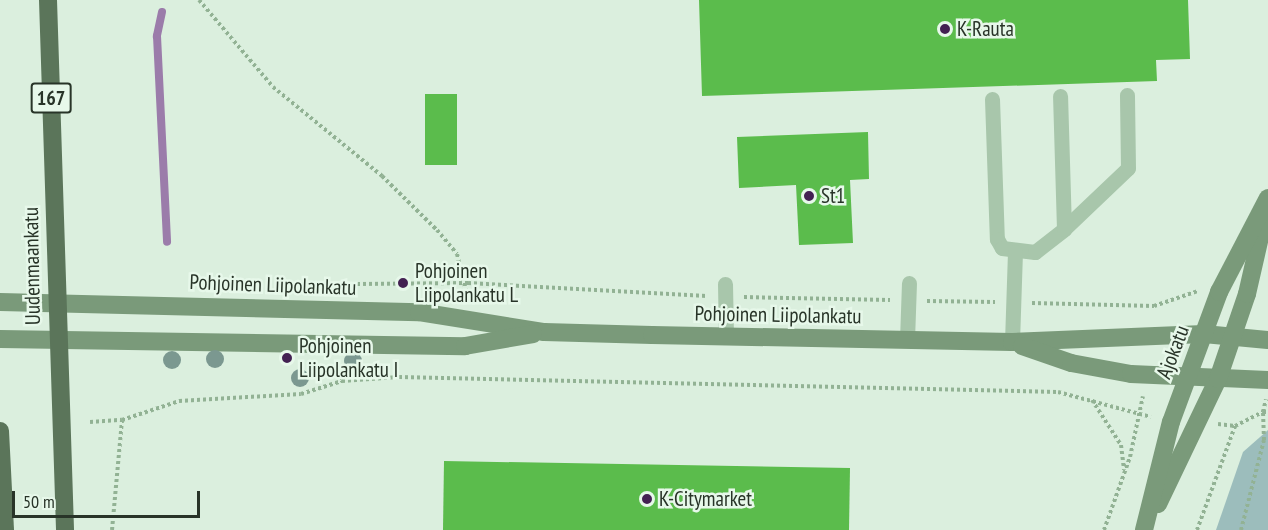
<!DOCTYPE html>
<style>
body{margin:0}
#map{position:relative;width:1268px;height:530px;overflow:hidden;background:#dbefde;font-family:"PT Sans Narrow",sans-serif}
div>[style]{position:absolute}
.green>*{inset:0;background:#9cbdbc}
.stream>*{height:8px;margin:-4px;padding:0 4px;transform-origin:4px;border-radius:4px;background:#9b7caa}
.building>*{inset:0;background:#5bbc4c}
.path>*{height:4px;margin-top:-2px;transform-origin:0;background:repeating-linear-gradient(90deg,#92b294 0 3px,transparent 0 6px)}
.lane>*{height:15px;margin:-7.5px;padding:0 7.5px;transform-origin:7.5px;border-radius:7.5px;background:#a8c6ab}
.secondary>*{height:18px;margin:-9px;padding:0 9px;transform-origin:9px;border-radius:9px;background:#7a9a7a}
.primary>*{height:18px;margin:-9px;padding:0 9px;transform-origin:9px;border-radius:9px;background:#5b755a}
.trees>*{width:18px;height:18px;margin:-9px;border-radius:50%;background:#7b9890}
.dots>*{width:16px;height:16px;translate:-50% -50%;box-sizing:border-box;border:3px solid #e7f8ea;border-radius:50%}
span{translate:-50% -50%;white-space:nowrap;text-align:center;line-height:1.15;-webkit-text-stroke:5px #e7f8ea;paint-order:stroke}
.shield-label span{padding:2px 4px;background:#e7f8ea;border:2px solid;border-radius:4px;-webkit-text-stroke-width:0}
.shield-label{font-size:20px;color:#283428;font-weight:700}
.poi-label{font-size:21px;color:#283428}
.left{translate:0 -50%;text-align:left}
.street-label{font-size:21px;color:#283428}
.scale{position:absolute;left:12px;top:491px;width:188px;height:27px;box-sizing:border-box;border:3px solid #283428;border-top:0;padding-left:8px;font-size:18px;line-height:21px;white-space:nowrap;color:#283428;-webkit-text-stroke:4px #e7f8ea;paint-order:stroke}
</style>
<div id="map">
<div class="green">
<div style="clip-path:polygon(1268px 430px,1268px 530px,1216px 530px,1243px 452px)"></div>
</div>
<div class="stream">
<div style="left:162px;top:12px;width:25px;rotate:102deg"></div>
<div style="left:157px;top:36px;width:206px;rotate:87.2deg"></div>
</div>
<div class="building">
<div style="clip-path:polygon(699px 0,1188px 0,1190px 59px,1156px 60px,1157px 81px,702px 96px)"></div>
<div style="clip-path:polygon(425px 94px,457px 94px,457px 165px,425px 165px)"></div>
<div style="clip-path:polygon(868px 132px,869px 179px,850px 180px,853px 243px,799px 245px,796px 185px,739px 188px,737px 137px)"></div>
<div style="clip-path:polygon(444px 461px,850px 468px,849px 530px,443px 530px)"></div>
</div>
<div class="path">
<div style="left:199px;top:0;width:114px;rotate:49.6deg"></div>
<div style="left:273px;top:87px;width:141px;rotate:39.2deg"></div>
<div style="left:382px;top:176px;width:77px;rotate:44.5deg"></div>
<div style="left:437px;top:230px;width:31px;rotate:50deg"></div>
<div style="left:457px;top:254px;width:46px;rotate:76.3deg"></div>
<div style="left:357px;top:284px;width:111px;rotate:-0.5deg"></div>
<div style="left:468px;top:283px;width:239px;rotate:3.1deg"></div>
<div style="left:744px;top:297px;width:146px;rotate:1.2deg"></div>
<div style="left:927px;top:301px;width:68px;rotate:0.8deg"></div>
<div style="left:1032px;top:303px;width:122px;rotate:1.4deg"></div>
<div style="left:1154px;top:306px;width:46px;rotate:-18.8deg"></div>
<div style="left:331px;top:366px;width:19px;rotate:54deg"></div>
<div style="left:1092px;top:400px;width:54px;rotate:57.2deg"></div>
<div style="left:1121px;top:445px;width:25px;rotate:83deg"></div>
<div style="left:90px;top:422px;width:32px;rotate:-4deg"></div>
<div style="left:122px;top:420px;width:60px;rotate:-18.4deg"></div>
<div style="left:179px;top:401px;width:122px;rotate:-3.3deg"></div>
<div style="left:301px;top:394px;width:43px;rotate:-17.6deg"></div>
<div style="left:342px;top:381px;width:57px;rotate:-4deg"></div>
<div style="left:399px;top:377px;width:659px;rotate:1.3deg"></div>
<div style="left:1058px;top:392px;width:96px;rotate:15deg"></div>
<div style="left:1218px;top:424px;width:17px;rotate:7deg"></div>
<div style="left:112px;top:530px;width:110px;rotate:-84.8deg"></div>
<div style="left:1104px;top:530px;width:77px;rotate:-70.4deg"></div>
<div style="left:1130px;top:457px;width:62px;rotate:-78deg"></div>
<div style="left:1197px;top:530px;width:111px;rotate:-69.9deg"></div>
<div style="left:1235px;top:426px;width:31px;rotate:-27deg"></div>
<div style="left:1263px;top:412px;width:13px;rotate:-77deg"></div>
<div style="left:1241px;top:530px;width:93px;rotate:-75.7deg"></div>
<div style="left:1264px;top:440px;width:28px;rotate:-92deg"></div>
<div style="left:1263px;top:412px;width:5px"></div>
</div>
<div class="lane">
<div style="left:992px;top:99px;width:140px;rotate:88deg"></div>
<div style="left:997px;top:239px;width:10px;rotate:61deg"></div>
<div style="left:1002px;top:248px;width:33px;rotate:7deg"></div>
<div style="left:1035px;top:252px;width:37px;rotate:-38deg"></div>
<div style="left:1064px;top:229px;width:133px;rotate:-91.7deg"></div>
<div style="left:1064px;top:229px;width:88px;rotate:-43.6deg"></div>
<div style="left:1128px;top:168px;width:73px;rotate:-90.8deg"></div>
<div style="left:725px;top:284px;width:51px;rotate:88.9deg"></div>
<div style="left:907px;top:340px;width:57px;rotate:-88deg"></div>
<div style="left:1012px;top:342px;width:90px;rotate:-88.1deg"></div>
</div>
<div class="secondary">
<div style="left:0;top:302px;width:419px;rotate:1.4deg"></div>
<div style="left:419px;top:312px;width:127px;rotate:9.1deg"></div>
<div style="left:544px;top:332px;width:108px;rotate:1.6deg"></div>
<div style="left:652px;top:335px;width:360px;rotate:1.1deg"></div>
<div style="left:1012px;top:342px;width:192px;rotate:-2.4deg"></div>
<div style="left:1204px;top:334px;width:64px;rotate:5.4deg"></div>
<div style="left:0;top:339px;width:465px;rotate:0.9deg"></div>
<div style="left:465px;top:346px;width:69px;rotate:-10deg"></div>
<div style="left:1022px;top:346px;width:52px;rotate:19.1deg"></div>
<div style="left:1071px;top:363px;width:61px;rotate:10.4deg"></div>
<div style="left:1131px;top:374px;width:137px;rotate:2.5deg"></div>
<div style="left:1158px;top:504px;width:139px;rotate:-64.4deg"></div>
<div style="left:1218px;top:379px;width:90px;rotate:-71.2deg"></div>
<div style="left:1247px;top:294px;width:76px;rotate:-77.1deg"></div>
<div style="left:1144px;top:530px;width:111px;rotate:-76deg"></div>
<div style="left:1171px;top:422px;width:139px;rotate:-69.7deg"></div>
<div style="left:1219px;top:292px;width:106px;rotate:-62.5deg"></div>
</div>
<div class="primary">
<div style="left:48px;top:0;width:530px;rotate:88.16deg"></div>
<div style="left:0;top:431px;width:99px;rotate:87.1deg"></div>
</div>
<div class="trees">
<div style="left:215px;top:359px"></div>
<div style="left:172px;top:360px"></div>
<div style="left:353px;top:361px"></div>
<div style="left:300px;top:378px"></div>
</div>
<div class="dots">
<div style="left:945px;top:29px;background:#432152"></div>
<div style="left:809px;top:196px;background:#432152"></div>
<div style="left:403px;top:283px;background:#432152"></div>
<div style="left:287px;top:358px;background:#432152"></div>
<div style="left:647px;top:499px;background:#432152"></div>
</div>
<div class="shield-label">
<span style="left:51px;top:98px">167</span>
</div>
<div class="poi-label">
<span class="left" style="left:957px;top:29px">K-Rauta</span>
<span class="left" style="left:821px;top:196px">St1</span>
<span class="left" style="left:415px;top:283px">Pohjoinen<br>Liipolankatu L</span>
<span class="left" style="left:299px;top:358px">Pohjoinen<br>Liipolankatu I</span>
<span class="left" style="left:659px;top:499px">K-Citymarket</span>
</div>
<div class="street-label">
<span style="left:32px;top:266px;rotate:-91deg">Uudenmaankatu</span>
<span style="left:273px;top:285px;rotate:2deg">Pohjoinen Liipolankatu</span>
<span style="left:778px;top:315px;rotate:1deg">Pohjoinen Liipolankatu</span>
<span style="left:1173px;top:352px;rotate:-69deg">Ajokatu</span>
</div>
<div class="scale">50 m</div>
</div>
